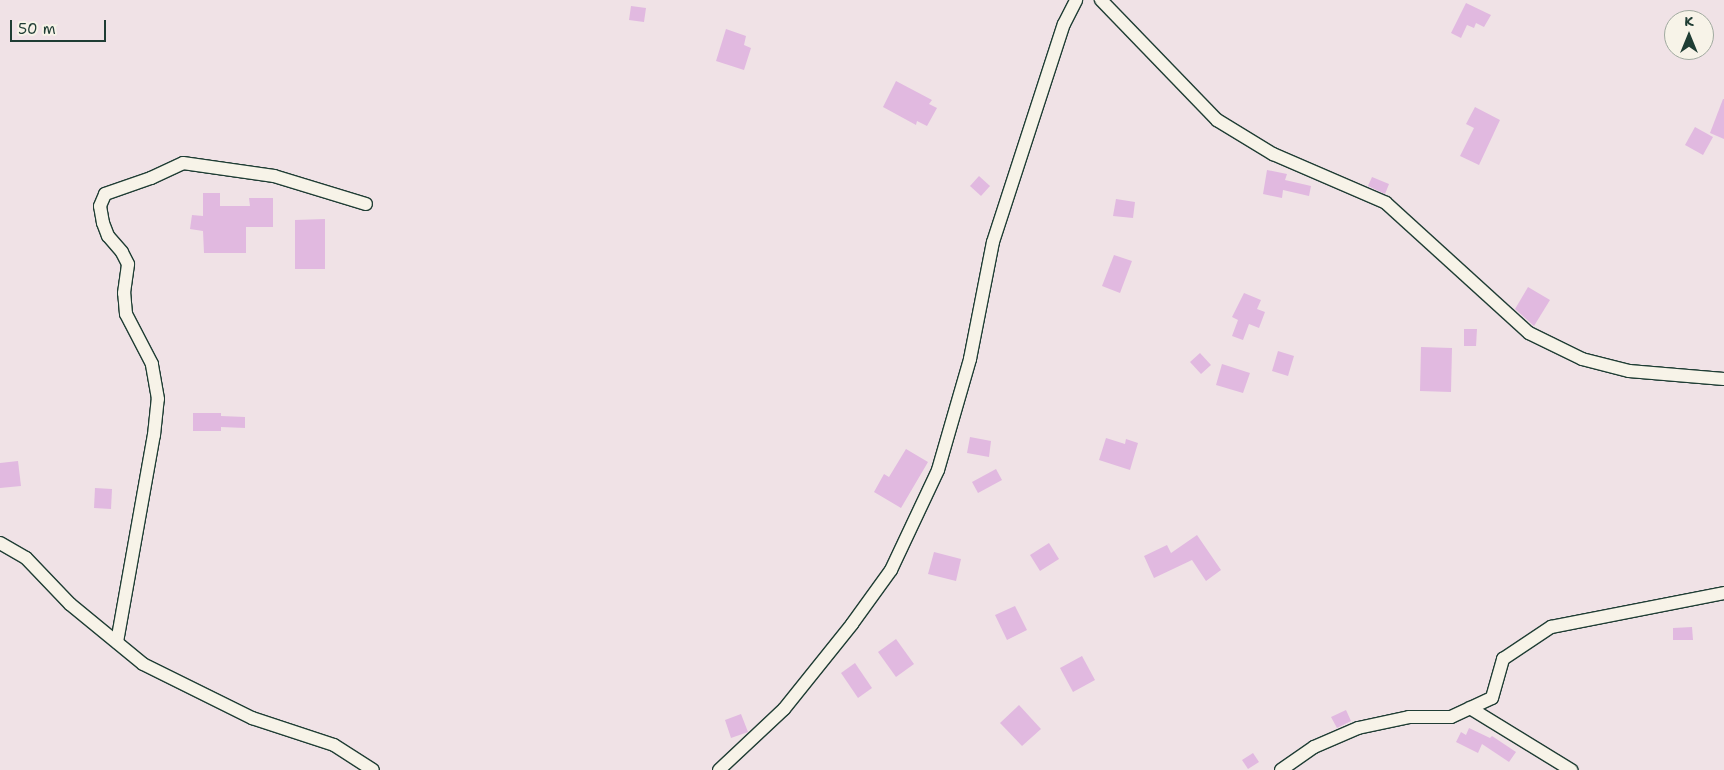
<!DOCTYPE html>
<style>
body{margin:0}
#map{position:relative;width:1724px;height:770px;overflow:hidden;background:#f0e2e6;font-family:"Shantell Sans",sans-serif}
div>[style]{position:absolute}
.building>*{inset:0;background:#e1b9e0}
.roads{filter:drop-shadow(1px 0 #1f3d34) drop-shadow(-1px 0 #1f3d34) drop-shadow(0 1px #1f3d34) drop-shadow(0 -1px #1f3d34)}
.minor>*{height:12px;margin:-6px;padding:0 6px;transform-origin:6px;border-radius:6px;background:#f7f3e8}
span{translate:-50% -50%;white-space:nowrap;text-align:center;line-height:1.15;-webkit-text-stroke:4.5px #f7f3e8;paint-order:stroke}
.north{position:absolute;left:1664px;top:10px;width:50px;height:50px;box-sizing:border-box;background:#f7f3e8;border:1px solid #a1aaa0;border-radius:50%;rotate:0deg;font-size:14px;font-weight:700;line-height:20px;text-align:center;color:#1f3d34}
.north::after{content:'';display:block;margin:auto;width:18px;height:22px;background:#1f3d34;clip-path:polygon(50% 0,100% 100%,50% 72%,0 100%)}
.scale{position:absolute;left:10px;top:20px;width:96px;height:22px;box-sizing:border-box;border:2px solid #1f3d34;border-top:0;padding-left:6px;font-size:15px;line-height:18px;white-space:nowrap;color:#1f3d34;-webkit-text-stroke:4px #f7f3e8;paint-order:stroke}
</style>
<div id="map">
<div class="building">
<div style="clip-path:polygon(1466px 3px,1491px 15px,1484px 27px,1476px 23px,1474px 28px,1467px 25px,1461px 38px,1451px 33px)"></div>
<div style="clip-path:polygon(631px 6px,646px 8px,644px 22px,629px 20px)"></div>
<div style="clip-path:polygon(726px 29px,746px 36px,744px 45px,751px 48px,744px 70px,716px 61px)"></div>
<div style="clip-path:polygon(896px 81px,932px 100px,929px 104px,937px 108px,927px 126px,917px 121px,916px 125px,883px 107px)"></div>
<div style="clip-path:polygon(1723px 99px,1724px 99px,1724px 139px,1710px 133px)"></div>
<div style="clip-path:polygon(1475px 107px,1500px 120px,1479px 165px,1460px 156px,1474px 128px,1466px 124px)"></div>
<div style="clip-path:polygon(1695px 127px,1713px 137px,1703px 155px,1685px 145px)"></div>
<div style="clip-path:polygon(1267px 170px,1287px 174px,1285px 180px,1311px 186px,1309px 196px,1283px 190px,1282px 198px,1263px 194px)"></div>
<div style="clip-path:polygon(979px 176px,990px 186px,981px 196px,970px 186px)"></div>
<div style="clip-path:polygon(1372px 177px,1389px 184px,1385px 194px,1368px 186px)"></div>
<div style="clip-path:polygon(203px 193px,220px 193px,220px 206px,250px 206px,249px 198px,273px 198px,273px 227px,246px 227px,246px 253px,204px 253px,203px 231px,190px 229px,192px 215px,203px 216px)"></div>
<div style="clip-path:polygon(1116px 199px,1135px 202px,1133px 218px,1113px 216px)"></div>
<div style="clip-path:polygon(325px 219px,325px 269px,295px 269px,295px 220px)"></div>
<div style="clip-path:polygon(1114px 255px,1132px 261px,1120px 293px,1102px 286px)"></div>
<div style="clip-path:polygon(1528px 287px,1550px 300px,1534px 326px,1515px 309px)"></div>
<div style="clip-path:polygon(1244px 293px,1261px 300px,1257px 309px,1265px 312px,1259px 328px,1249px 324px,1243px 340px,1232px 336px,1238px 320px,1232px 317px)"></div>
<div style="clip-path:polygon(1464px 329px,1477px 329px,1476px 346px,1464px 346px)"></div>
<div style="clip-path:polygon(1421px 347px,1452px 348px,1451px 392px,1420px 391px)"></div>
<div style="clip-path:polygon(1278px 351px,1294px 356px,1288px 376px,1272px 371px)"></div>
<div style="clip-path:polygon(1200px 353px,1211px 365px,1201px 374px,1190px 362px)"></div>
<div style="clip-path:polygon(1222px 364px,1250px 373px,1243px 393px,1216px 385px)"></div>
<div style="clip-path:polygon(193px 413px,221px 413px,221px 416px,245px 417px,245px 428px,221px 427px,221px 431px,193px 431px)"></div>
<div style="clip-path:polygon(970px 437px,991px 441px,989px 457px,967px 453px)"></div>
<div style="clip-path:polygon(1106px 438px,1125px 444px,1126px 439px,1138px 443px,1130px 470px,1099px 460px)"></div>
<div style="clip-path:polygon(906px 449px,928px 462px,901px 508px,874px 492px,884px 474px,889px 477px)"></div>
<div style="clip-path:polygon(18px 461px,21px 486px,0 488px,0 463px)"></div>
<div style="clip-path:polygon(996px 469px,1002px 480px,978px 493px,972px 482px)"></div>
<div style="clip-path:polygon(95px 488px,112px 489px,111px 509px,94px 508px)"></div>
<div style="clip-path:polygon(1197px 535px,1221px 570px,1206px 581px,1192px 560px,1154px 578px,1144px 556px,1167px 545px,1171px 553px)"></div>
<div style="clip-path:polygon(1049px 543px,1059px 559px,1040px 571px,1030px 555px)"></div>
<div style="clip-path:polygon(934px 552px,961px 559px,956px 581px,928px 574px)"></div>
<div style="clip-path:polygon(1015px 606px,1027px 630px,1007px 640px,995px 615px)"></div>
<div style="clip-path:polygon(1692px 627px,1693px 640px,1673px 640px,1673px 628px)"></div>
<div style="clip-path:polygon(896px 639px,914px 664px,896px 677px,878px 652px)"></div>
<div style="clip-path:polygon(1082px 656px,1095px 680px,1073px 692px,1060px 668px)"></div>
<div style="clip-path:polygon(855px 663px,872px 688px,858px 698px,841px 673px)"></div>
<div style="clip-path:polygon(1019px 705px,1041px 729px,1022px 746px,1000px 723px)"></div>
<div style="clip-path:polygon(1346px 710px,1351px 721px,1337px 728px,1331px 717px)"></div>
<div style="clip-path:polygon(741px 714px,748px 732px,731px 738px,725px 720px)"></div>
<div style="clip-path:polygon(1469px 728px,1490px 738px,1492px 736px,1516px 752px,1509px 762px,1482px 744px,1478px 753px,1456px 742px,1461px 732px,1466px 735px)"></div>
<div style="clip-path:polygon(1253px 753px,1259px 762px,1248px 769px,1242px 760px)"></div>
</div>
<div class="roads">
<div class="minor">
<div style="left:1101px;top:0;width:167px;rotate:46deg"></div>
<div style="left:1217px;top:120px;width:66px;rotate:31.3deg"></div>
<div style="left:1273px;top:154px;width:123px;rotate:23.4deg"></div>
<div style="left:1386px;top:203px;width:193px;rotate:42.3deg"></div>
<div style="left:1529px;top:333px;width:59px;rotate:26.1deg"></div>
<div style="left:1582px;top:359px;width:49px;rotate:14.3deg"></div>
<div style="left:1629px;top:371px;width:95px;rotate:4.8deg"></div>
<div style="left:0;top:543px;width:30px;rotate:30deg"></div>
<div style="left:26px;top:558px;width:64px;rotate:46.3deg"></div>
<div style="left:70px;top:604px;width:94px;rotate:39.4deg"></div>
<div style="left:143px;top:664px;width:122px;rotate:26.4deg"></div>
<div style="left:252px;top:718px;width:86px;rotate:18.2deg"></div>
<div style="left:334px;top:745px;width:46px;rotate:32.7deg"></div>
<div style="left:117px;top:642px;width:210px;rotate:-79.9deg"></div>
<div style="left:154px;top:435px;width:36px;rotate:-84deg"></div>
<div style="left:158px;top:399px;width:36px;rotate:-100deg"></div>
<div style="left:152px;top:364px;width:56px;rotate:-117.5deg"></div>
<div style="left:126px;top:314px;width:21px;rotate:-95deg"></div>
<div style="left:124px;top:293px;width:29px;rotate:-82deg"></div>
<div style="left:128px;top:264px;width:13px;rotate:-117deg"></div>
<div style="left:122px;top:252px;width:21px;rotate:-131deg"></div>
<div style="left:108px;top:236px;width:14px;rotate:-111deg"></div>
<div style="left:103px;top:223px;width:17px;rotate:-100deg"></div>
<div style="left:100px;top:206px;width:13px;rotate:-67deg"></div>
<div style="left:105px;top:194px;width:49px;rotate:-19.2deg"></div>
<div style="left:151px;top:178px;width:35px;rotate:-25deg"></div>
<div style="left:183px;top:163px;width:92px;rotate:8.1deg"></div>
<div style="left:274px;top:176px;width:96px;rotate:16.9deg"></div>
<div style="left:1470px;top:708px;width:119px;rotate:31.5deg"></div>
<div style="left:719px;top:770px;width:89px;rotate:-43.2deg"></div>
<div style="left:784px;top:709px;width:109px;rotate:-51.3deg"></div>
<div style="left:852px;top:624px;width:67px;rotate:-54.2deg"></div>
<div style="left:891px;top:570px;width:110px;rotate:-64.8deg"></div>
<div style="left:938px;top:470px;width:116px;rotate:-73.9deg"></div>
<div style="left:970px;top:359px;width:119px;rotate:-78.9deg"></div>
<div style="left:993px;top:242px;width:229px;rotate:-72deg"></div>
<div style="left:1064px;top:24px;width:27px;rotate:-63deg"></div>
<div style="left:1281px;top:770px;width:40px;rotate:-34.9deg"></div>
<div style="left:1314px;top:747px;width:48px;rotate:-23.4deg"></div>
<div style="left:1358px;top:728px;width:52px;rotate:-12.2deg"></div>
<div style="left:1409px;top:717px;width:42px"></div>
<div style="left:1451px;top:717px;width:45px;rotate:-24.9deg"></div>
<div style="left:1492px;top:698px;width:41px;rotate:-74.2deg"></div>
<div style="left:1503px;top:659px;width:58px;rotate:-33.7deg"></div>
<div style="left:1551px;top:627px;width:176px;rotate:-11.1deg"></div>
</div>
</div>
<div class="north">K</div>
<div class="scale">50 m</div>
</div>
